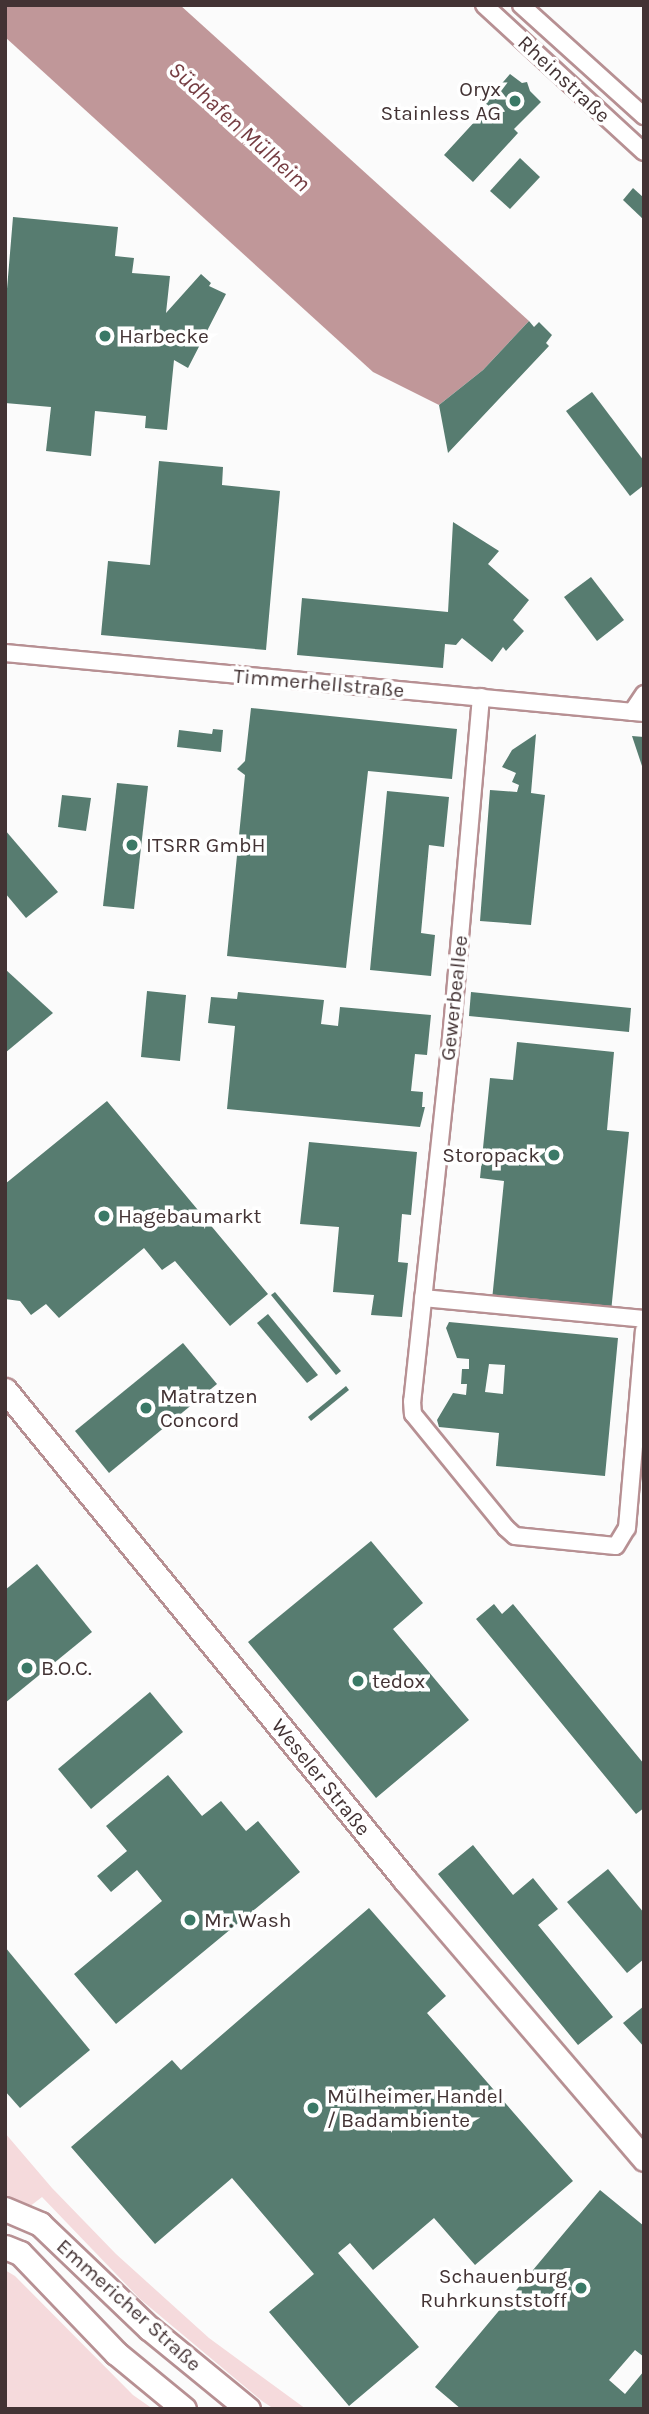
<!DOCTYPE html>
<meta charset="utf-8">
<style>
body{margin:0}
#map{position:relative;width:649px;height:2414px;overflow:hidden;background:#fbfbfb;font-family:Karla,sans-serif}
div>[style]{position:absolute}
.green>*{inset:0;background:#f5dadc}
.water>*{inset:0;background:#c09799}
.building>*{inset:0;background:#577c70}
.roads{filter:drop-shadow(2px 0 #b79093) drop-shadow(-2px 0 #b79093) drop-shadow(0 2px #b79093) drop-shadow(0 -2px #b79093)}
.minor>*{height:16px;margin:-8px;padding:0 8px;transform-origin:8px;border-radius:8px;background:#fff}
.secondary>*{height:23px;margin:-11.5px;padding:0 11.5px;transform-origin:11.5px;border-radius:11.5px;background:#fff}
.dots>*{width:19px;height:19px;translate:-50% -50%;box-sizing:border-box;border:4px solid #fff;border-radius:50%}
span{translate:-50% -50%;white-space:nowrap;text-align:center;line-height:1.15;-webkit-text-stroke:7px #fff;paint-order:stroke}
.street-label{font-size:21px;color:#433334}
.poi-label{font-size:21px;color:#433334}
.right{translate:-100% -50%;text-align:right}
.left{translate:0 -50%;text-align:left}
.water-label{font-size:23px;color:#753d42;font-style:italic}
.frame{position:absolute;inset:0;border:7px solid #433334;pointer-events:none}
</style>
<div id="map">
<div class="green">
<div style="clip-path:polygon(5px 2133px,52px 2188px,116px 2254px,209px 2338px,306px 2409px,274px 2409px,262px 2401px,140px 2299px,42px 2197px,29px 2207px,5px 2199px)"></div>
<div style="clip-path:polygon(5px 2270px,15px 2276px,133px 2395px,153px 2409px,5px 2409px)"></div>
</div>
<div class="water">
<div style="clip-path:polygon(5px 5px,180px 5px,529px 321px,483px 370px,439px 405px,373px 372px,5px 37px)"></div>
</div>
<div class="building">
<div style="clip-path:polygon(510px 74px,522px 83px,527px 82px,530px 91px,541px 102px,514px 129px,518px 133px,473px 182px,444px 155px,489px 106px,485px 103px)"></div>
<div style="clip-path:polygon(520px 158px,540px 177px,510px 209px,490px 191px)"></div>
<div style="clip-path:polygon(633px 188px,644px 198px,644px 220px,623px 200px)"></div>
<div style="clip-path:polygon(13px 217px,118px 227px,115px 256px,134px 258px,132px 273px,170px 276px,166px 313px,201px 274px,211px 283px,209px 286px,226px 294px,188px 368px,174px 360px,167px 430px,145px 428px,146px 416px,95px 411px,91px 456px,46px 451px,51px 407px,5px 403px,5px 313px)"></div>
<div style="clip-path:polygon(529px 321px,534px 327px,539px 322px,552px 335px,546px 343px,549px 346px,448px 453px,439px 405px,483px 370px)"></div>
<div style="clip-path:polygon(592px 392px,644px 461px,644px 485px,630px 496px,566px 411px)"></div>
<div style="clip-path:polygon(159px 461px,223px 467px,222px 485px,280px 491px,266px 650px,101px 635px,108px 561px,150px 565px)"></div>
<div style="clip-path:polygon(453px 522px,499px 551px,488px 564px,529px 600px,513px 620px,524px 631px,506px 651px,503px 647px,492px 662px,462px 638px,456px 645px,445px 644px,443px 668px,297px 655px,302px 598px,448px 612px)"></div>
<div style="clip-path:polygon(591px 577px,624px 620px,597px 641px,564px 597px)"></div>
<div style="clip-path:polygon(251px 708px,457px 729px,452px 779px,368px 771px,346px 968px,227px 956px,245px 775px,237px 769px,245px 761px)"></div>
<div style="clip-path:polygon(213px 729px,223px 730px,221px 752px,177px 747px,179px 730px,212px 734px)"></div>
<div style="clip-path:polygon(536px 734px,531px 793px,545px 795px,531px 925px,480px 921px,490px 790px,517px 792px,519px 785px,512px 782px,516px 773px,502px 767px,512px 750px)"></div>
<div style="clip-path:polygon(632px 736px,644px 737px,644px 769px,643px 769px)"></div>
<div style="clip-path:polygon(117px 783px,148px 786px,134px 909px,103px 906px)"></div>
<div style="clip-path:polygon(387px 791px,449px 797px,444px 847px,429px 845px,421px 933px,435px 935px,431px 976px,370px 970px)"></div>
<div style="clip-path:polygon(62px 795px,91px 798px,86px 831px,58px 827px)"></div>
<div style="clip-path:polygon(5px 830px,58px 892px,26px 918px,5px 893px)"></div>
<div style="clip-path:polygon(5px 969px,53px 1013px,5px 1053px)"></div>
<div style="clip-path:polygon(147px 991px,186px 995px,180px 1061px,141px 1057px)"></div>
<div style="clip-path:polygon(238px 992px,324px 1000px,321px 1024px,338px 1026px,340px 1007px,431px 1015px,427px 1055px,415px 1054px,411px 1091px,423px 1092px,422px 1107px,425px 1107px,420px 1127px,227px 1109px,235px 1026px,208px 1023px,211px 997px,237px 999px)"></div>
<div style="clip-path:polygon(471px 992px,631px 1008px,629px 1032px,469px 1016px)"></div>
<div style="clip-path:polygon(517px 1042px,614px 1052px,607px 1130px,629px 1132px,611px 1312px,492px 1300px,504px 1181px,480px 1178px,490px 1078px,513px 1080px)"></div>
<div style="clip-path:polygon(107px 1101px,268px 1294px,230px 1326px,175px 1261px,162px 1270px,144px 1248px,59px 1318px,46px 1304px,31px 1315px,20px 1301px,5px 1299px,5px 1184px)"></div>
<div style="clip-path:polygon(309px 1142px,417px 1152px,411px 1215px,402px 1214px,398px 1262px,408px 1263px,402px 1317px,371px 1315px,374px 1295px,333px 1292px,339px 1227px,300px 1224px)"></div>
<div style="clip-path:polygon(275px 1292px,341px 1371px,336px 1375px,271px 1295px)"></div>
<div style="clip-path:polygon(268px 1314px,318px 1375px,307px 1383px,257px 1323px)"></div>
<div style="clip-path:polygon(evenodd,449px 1322px,618px 1338px,605px 1476px,496px 1466px,499px 1433px,439px 1427px,437px 1420px,453px 1393px,466px 1395px,467px 1384px,461px 1384px,462px 1369px,469px 1369px,469px 1359px,457px 1358px,446px 1328px,449px 1322px,489px 1364px,505px 1365px,503px 1394px,485px 1392px,489px 1364px)"></div>
<div style="clip-path:polygon(183px 1343px,217px 1384px,109px 1473px,75px 1431px)"></div>
<div style="clip-path:polygon(346px 1386px,349px 1390px,311px 1421px,308px 1417px)"></div>
<div style="clip-path:polygon(371px 1541px,423px 1603px,393px 1629px,469px 1720px,376px 1798px,248px 1642px)"></div>
<div style="clip-path:polygon(37px 1564px,92px 1632px,5px 1703px,5px 1590px)"></div>
<div style="clip-path:polygon(494px 1604px,502px 1614px,513px 1604px,644px 1764px,644px 1808px,636px 1814px,476px 1619px)"></div>
<div style="clip-path:polygon(150px 1692px,183px 1732px,91px 1809px,58px 1769px)"></div>
<div style="clip-path:polygon(168px 1775px,202px 1816px,221px 1801px,246px 1831px,258px 1821px,300px 1872px,116px 2024px,74px 1974px,162px 1901px,137px 1870px,111px 1892px,97px 1876px,127px 1851px,106px 1826px)"></div>
<div style="clip-path:polygon(473px 1845px,513px 1895px,533px 1878px,558px 1909px,538px 1925px,613px 2017px,578px 2045px,438px 1874px)"></div>
<div style="clip-path:polygon(608px 1869px,644px 1913px,644px 1959px,627px 1973px,567px 1902px)"></div>
<div style="clip-path:polygon(369px 1908px,446px 1996px,427px 2013px,573px 2181px,475px 2265px,434px 2218px,373px 2270px,350px 2243px,338px 2253px,419px 2347px,349px 2406px,269px 2312px,314px 2274px,232px 2178px,155px 2244px,71px 2147px,172px 2060px,181px 2070px)"></div>
<div style="clip-path:polygon(5px 1947px,90px 2050px,20px 2108px,5px 2091px)"></div>
<div style="clip-path:polygon(644px 2006px,644px 2047px,623px 2023px)"></div>
<div style="clip-path:polygon(600px 2190px,644px 2226px,644px 2357px,635px 2350px,609px 2380px,625px 2394px,644px 2371px,644px 2406px,641px 2409px,461px 2409px,435px 2387px)"></div>
</div>
<div class="roads">
<div class="minor">
<div style="left:484px;top:5px;width:217px;rotate:42.6deg"></div>
<div style="left:521px;top:5px;width:166px;rotate:42.1deg"></div>
<div style="left:5px;top:653px;width:642px;rotate:5.36deg"></div>
<div style="left:481px;top:697px;width:333px;rotate:95deg"></div>
<div style="left:452px;top:1029px;width:374px;rotate:96.1deg"></div>
<div style="left:412px;top:1401px;width:13px;rotate:86deg"></div>
<div style="left:413px;top:1414px;width:147px;rotate:50.8deg"></div>
<div style="left:506px;top:1528px;width:12px;rotate:42deg"></div>
<div style="left:515px;top:1536px;width:101px;rotate:5.7deg"></div>
<div style="left:616px;top:1546px;width:21px;rotate:-59deg"></div>
<div style="left:627px;top:1528px;width:198px;rotate:-85.1deg"></div>
<div style="left:632px;top:712px;width:22px;rotate:-56deg"></div>
<div style="left:423px;top:1298px;width:222px;rotate:5.4deg"></div>
</div>
<div class="secondary">
<div style="left:5px;top:1390px;width:633px;rotate:50.77deg"></div>
<div style="left:405px;top:1880px;width:367px;rotate:49.4deg"></div>
<div style="left:5px;top:2209px;width:38px;rotate:23deg"></div>
<div style="left:40px;top:2224px;width:151px;rotate:43.7deg"></div>
<div style="left:149px;top:2328px;width:128px;rotate:39.3deg"></div>
<div style="left:5px;top:2247px;width:16px;rotate:22deg"></div>
<div style="left:20px;top:2253px;width:139px;rotate:46.2deg"></div>
<div style="left:116px;top:2353px;width:88px;rotate:39.5deg"></div>
</div>
</div>
<div class="dots">
<div style="left:515px;top:101px;background:#3a7966"></div>
<div style="left:105px;top:336px;background:#3a7966"></div>
<div style="left:132px;top:845px;background:#3a7966"></div>
<div style="left:554px;top:1155px;background:#3a7966"></div>
<div style="left:104px;top:1216px;background:#3a7966"></div>
<div style="left:146px;top:1408px;background:#3a7966"></div>
<div style="left:27px;top:1668px;background:#3a7966"></div>
<div style="left:358px;top:1681px;background:#3a7966"></div>
<div style="left:190px;top:1920px;background:#3a7966"></div>
<div style="left:313px;top:2108px;background:#3a7966"></div>
<div style="left:581px;top:2288px;background:#3a7966"></div>
</div>
<div class="street-label">
<span style="left:564px;top:79px;rotate:43deg">Rheinstraße</span>
<span style="left:319px;top:683px;rotate:5deg">Timmerhellstraße</span>
<span style="left:454px;top:998px;rotate:-84deg">Gewerbeallee</span>
<span style="left:321px;top:1777px;rotate:51deg">Weseler Straße</span>
<span style="left:129px;top:2305px;rotate:42deg">Emmericher Straße</span>
</div>
<div class="poi-label">
<span class="right" style="left:501px;top:101px">Oryx<br>Stainless AG</span>
<span class="left" style="left:119px;top:336px">Harbecke</span>
<span class="left" style="left:146px;top:845px">ITSRR GmbH</span>
<span class="right" style="left:540px;top:1155px">Storopack</span>
<span class="left" style="left:118px;top:1216px">Hagebaumarkt</span>
<span class="left" style="left:160px;top:1408px">Matratzen<br>Concord</span>
<span class="left" style="left:41px;top:1668px">B.O.C.</span>
<span class="left" style="left:372px;top:1681px">tedox</span>
<span class="left" style="left:204px;top:1920px">Mr. Wash</span>
<span class="left" style="left:327px;top:2108px">Mülheimer Handel<br>/ Badambiente</span>
<span class="right" style="left:567px;top:2288px">Schauenburg<br>Ruhrkunststoff</span>
</div>
<div class="water-label">
<span style="left:239px;top:127px;rotate:42deg">Südhafen Mülheim</span>
</div>
<div class="frame"></div>
</div>
